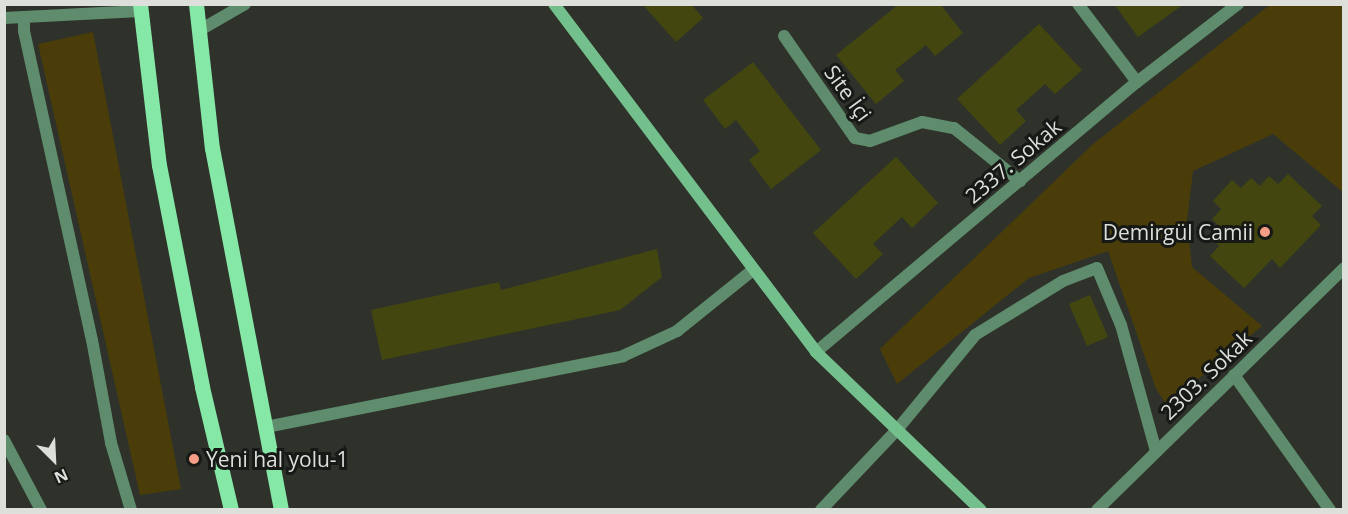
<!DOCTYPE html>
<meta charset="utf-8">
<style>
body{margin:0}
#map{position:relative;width:1348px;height:514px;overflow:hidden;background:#2e322b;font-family:"Open Sans",sans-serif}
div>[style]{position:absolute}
.green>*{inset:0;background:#4a3d09}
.building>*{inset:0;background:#43470f}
.lane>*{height:12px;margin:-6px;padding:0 6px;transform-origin:6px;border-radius:6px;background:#5e8c6c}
.street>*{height:12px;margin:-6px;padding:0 6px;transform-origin:6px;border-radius:6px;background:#5e8c6c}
.secondary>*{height:12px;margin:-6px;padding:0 6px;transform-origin:6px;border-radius:6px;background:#74c08d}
.primary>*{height:15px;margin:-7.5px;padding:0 7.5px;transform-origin:7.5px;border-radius:7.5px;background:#85e8a6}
.dots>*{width:16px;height:16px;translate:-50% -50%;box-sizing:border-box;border:3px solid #171916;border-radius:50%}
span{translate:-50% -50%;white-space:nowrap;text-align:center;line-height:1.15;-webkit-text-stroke:6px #171916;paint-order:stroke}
.street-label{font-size:21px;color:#dddfdb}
.poi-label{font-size:21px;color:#dddfdb}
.right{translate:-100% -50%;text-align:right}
.left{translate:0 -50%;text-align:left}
.frame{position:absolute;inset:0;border:6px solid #dddfdb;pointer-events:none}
.north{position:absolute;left:24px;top:430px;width:60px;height:60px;-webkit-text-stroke:4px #171916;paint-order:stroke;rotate:156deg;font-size:16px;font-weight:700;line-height:24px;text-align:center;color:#dddfdb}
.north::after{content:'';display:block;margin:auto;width:21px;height:27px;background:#dddfdb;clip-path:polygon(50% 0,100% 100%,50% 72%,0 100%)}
</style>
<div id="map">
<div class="green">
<div style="clip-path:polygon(1271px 4px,1343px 5px,1344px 193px,1273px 134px,1193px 171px,1187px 221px,1192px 267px,1262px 326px,1167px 405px,1156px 389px,1108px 251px,1029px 278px,897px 384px,880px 349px,1092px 145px)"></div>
<div style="clip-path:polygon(93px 32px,181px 489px,140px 495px,38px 44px)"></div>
</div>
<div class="building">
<div style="clip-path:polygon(642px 4px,691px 4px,703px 18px,676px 42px)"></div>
<div style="clip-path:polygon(899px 4px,940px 4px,963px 33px,935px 56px,926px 45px,895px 70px,904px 81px,876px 104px,836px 55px)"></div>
<div style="clip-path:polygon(1114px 4px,1184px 4px,1138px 37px)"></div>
<div style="clip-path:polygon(1039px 24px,1082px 70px,1055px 94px,1045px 84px,1016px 110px,1026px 121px,1000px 145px,957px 99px)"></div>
<div style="clip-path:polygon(753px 62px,821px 150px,771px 189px,749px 160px,760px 151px,736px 120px,725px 129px,703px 100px)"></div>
<div style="clip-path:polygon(896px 157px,938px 203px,912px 228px,902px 217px,873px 244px,883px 254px,856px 279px,813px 233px)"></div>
<div style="clip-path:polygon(1288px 174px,1322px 206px,1312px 216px,1321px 225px,1280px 268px,1272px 259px,1244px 288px,1210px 256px,1219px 246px,1211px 237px,1220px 227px,1212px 219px,1221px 209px,1213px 201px,1232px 180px,1241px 188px,1251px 178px,1260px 186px,1269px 176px,1278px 184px)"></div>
<div style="clip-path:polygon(657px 249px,662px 277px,620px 310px,382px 360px,371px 310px,499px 282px,501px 290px)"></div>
<div style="clip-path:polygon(1090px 295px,1108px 337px,1087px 346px,1069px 304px)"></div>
</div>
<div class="lane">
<div style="left:784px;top:36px;width:124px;rotate:55.2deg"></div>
<div style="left:855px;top:138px;width:15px;rotate:11deg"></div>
<div style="left:870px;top:141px;width:55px;rotate:-20.1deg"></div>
<div style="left:922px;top:122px;width:33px;rotate:11deg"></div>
<div style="left:954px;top:128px;width:85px;rotate:38.8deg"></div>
</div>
<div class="street">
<div style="left:1078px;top:4px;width:98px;rotate:52.9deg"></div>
<div style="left:4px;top:18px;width:137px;rotate:-2.9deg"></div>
<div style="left:24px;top:18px;width:13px;rotate:90deg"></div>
<div style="left:24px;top:31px;width:316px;rotate:77.6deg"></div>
<div style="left:92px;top:340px;width:105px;rotate:79.5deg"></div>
<div style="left:111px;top:443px;width:70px;rotate:73.4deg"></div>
<div style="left:200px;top:30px;width:52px;rotate:-30deg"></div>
<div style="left:816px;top:352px;width:419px;rotate:-40.1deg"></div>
<div style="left:1137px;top:82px;width:128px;rotate:-37.7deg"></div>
<div style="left:1234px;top:375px;width:166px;rotate:54.6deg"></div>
<div style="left:266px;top:427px;width:364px;rotate:-11.2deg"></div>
<div style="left:623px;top:356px;width:60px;rotate:-24.8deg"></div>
<div style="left:677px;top:331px;width:97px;rotate:-38.8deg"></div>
<div style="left:4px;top:440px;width:79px;rotate:62.1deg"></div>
<div style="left:821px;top:510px;width:109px;rotate:-46.5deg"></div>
<div style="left:896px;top:431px;width:124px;rotate:-50.5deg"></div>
<div style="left:975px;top:335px;width:103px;rotate:-31.5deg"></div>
<div style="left:1063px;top:281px;width:36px;rotate:-21deg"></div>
<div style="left:1097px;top:268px;width:62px;rotate:67.2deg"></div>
<div style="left:1121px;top:325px;width:131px;rotate:74.5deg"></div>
<div style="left:1097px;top:510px;width:346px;rotate:-44.4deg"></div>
</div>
<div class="secondary">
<div style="left:554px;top:4px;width:436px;rotate:53deg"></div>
<div style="left:816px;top:352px;width:228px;rotate:43.8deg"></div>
</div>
<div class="primary">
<div style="left:140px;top:4px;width:162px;rotate:83.3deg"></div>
<div style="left:159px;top:165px;width:226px;rotate:79deg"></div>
<div style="left:202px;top:387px;width:126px;rotate:76.7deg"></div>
<div style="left:196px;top:4px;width:145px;rotate:83.7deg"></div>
<div style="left:212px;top:148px;width:369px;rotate:79.2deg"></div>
</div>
<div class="dots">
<div style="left:1265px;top:232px;background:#f49e88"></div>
<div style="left:194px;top:459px;background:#f49e88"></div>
</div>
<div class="street-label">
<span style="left:848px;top:93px;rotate:54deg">Site İçi</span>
<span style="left:1013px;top:161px;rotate:-40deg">2337. Sokak</span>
<span style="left:1206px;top:375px;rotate:-44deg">2303. Sokak</span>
</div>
<div class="poi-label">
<span class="right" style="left:1253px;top:232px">Demirgül Camii</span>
<span class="left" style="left:206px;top:459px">Yeni hal yolu-1</span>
</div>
<div class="frame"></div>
<div class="north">N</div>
</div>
